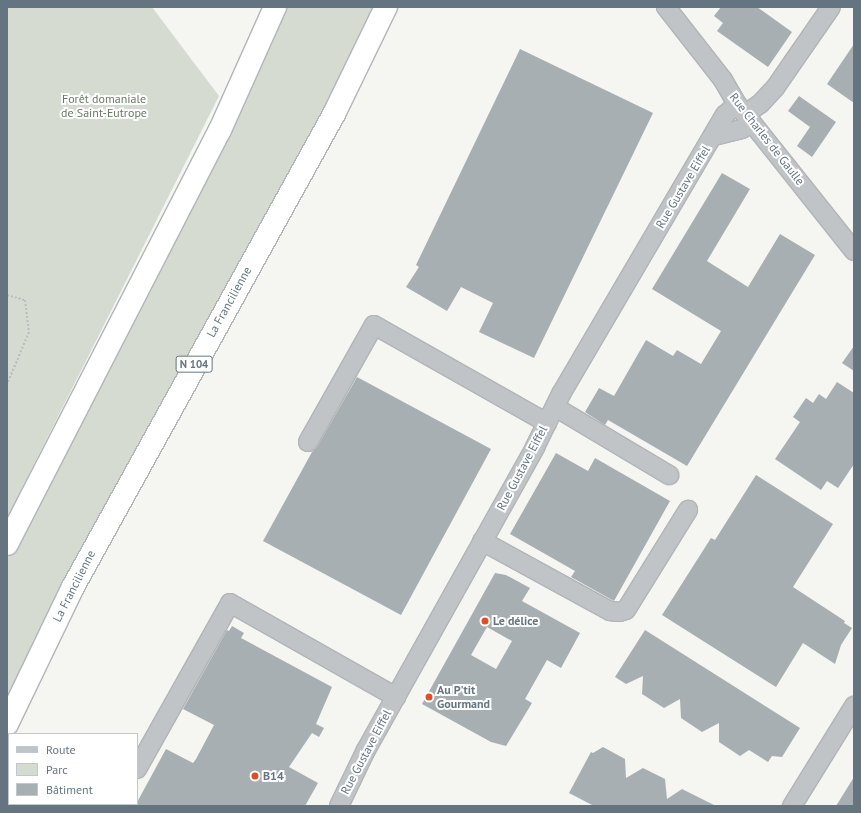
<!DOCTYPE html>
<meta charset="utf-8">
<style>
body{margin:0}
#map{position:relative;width:861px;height:813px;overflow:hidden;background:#f5f5f1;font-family:"PT Sans",sans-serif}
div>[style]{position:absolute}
.green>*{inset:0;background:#d6dbd2}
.building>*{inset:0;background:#a7afb3}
.path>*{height:2px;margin-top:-1px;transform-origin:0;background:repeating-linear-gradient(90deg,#babcbe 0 2px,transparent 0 4px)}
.roads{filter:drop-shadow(1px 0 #b1b5b8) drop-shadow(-1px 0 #b1b5b8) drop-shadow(0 1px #b1b5b8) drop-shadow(0 -1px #b1b5b8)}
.minor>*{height:18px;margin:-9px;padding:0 9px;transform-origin:9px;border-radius:9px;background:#c0c4c7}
.highway>*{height:22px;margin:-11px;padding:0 11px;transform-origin:11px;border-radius:11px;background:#fff}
.dots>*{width:11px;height:11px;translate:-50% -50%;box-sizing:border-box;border:2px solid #fff;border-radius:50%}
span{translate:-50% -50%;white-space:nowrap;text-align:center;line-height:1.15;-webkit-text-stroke:4px #fff;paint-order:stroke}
.shield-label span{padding:1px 3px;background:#fff;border:1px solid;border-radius:3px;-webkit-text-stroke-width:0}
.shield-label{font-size:11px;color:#647581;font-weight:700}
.park-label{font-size:12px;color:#677963}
.street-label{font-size:12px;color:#647581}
.poi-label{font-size:12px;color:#647581;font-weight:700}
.left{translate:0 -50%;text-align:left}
.frame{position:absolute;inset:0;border:8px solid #647581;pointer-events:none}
.legend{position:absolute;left:8px;top:733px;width:130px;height:72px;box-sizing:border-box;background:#fff;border:1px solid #c1c8cd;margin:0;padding:5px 7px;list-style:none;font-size:12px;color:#647581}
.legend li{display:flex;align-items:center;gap:8px;height:20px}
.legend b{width:20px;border:1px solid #c1c8cd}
</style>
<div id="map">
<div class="green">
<div style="clip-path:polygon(7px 7px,152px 7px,219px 96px,7px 518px)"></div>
<div style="clip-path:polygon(287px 7px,378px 7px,323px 119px,7px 706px,7px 559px,241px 108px)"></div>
</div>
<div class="building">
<div style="clip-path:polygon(721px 7px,757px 7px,792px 32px,768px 67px,717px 31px,723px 23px,714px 16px)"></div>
<div style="clip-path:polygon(854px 44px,854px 103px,827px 84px)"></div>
<div style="clip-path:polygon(520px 49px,653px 113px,534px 358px,479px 332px,493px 303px,461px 287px,447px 311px,406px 287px,419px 267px,416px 265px)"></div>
<div style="clip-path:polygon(799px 96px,836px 122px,812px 157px,797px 146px,810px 127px,788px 111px)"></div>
<div style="clip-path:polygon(722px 173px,750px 189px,707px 261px,748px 287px,780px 234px,815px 255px,687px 466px,608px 420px,605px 425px,585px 412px,599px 388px,614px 396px,646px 340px,673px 356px,677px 350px,701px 364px,721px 331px,652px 289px)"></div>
<div style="clip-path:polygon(854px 346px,854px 371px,842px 363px)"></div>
<div style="clip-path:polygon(357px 377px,491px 449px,401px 615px,263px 541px,312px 452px,317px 447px)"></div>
<div style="clip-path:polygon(837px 382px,854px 393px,854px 464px,838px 488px,827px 481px,821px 490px,775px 459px,800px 422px,793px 417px,806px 398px,813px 403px,819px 394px,826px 399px)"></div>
<div style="clip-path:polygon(556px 453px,588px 471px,595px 458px,670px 501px,614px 601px,571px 577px,575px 571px,510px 534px)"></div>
<div style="clip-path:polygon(756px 475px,833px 524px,793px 587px,845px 621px,844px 623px,852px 628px,841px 645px,835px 664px,803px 643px,776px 687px,662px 615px,711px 538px,715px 540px)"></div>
<div style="clip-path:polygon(evenodd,495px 573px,506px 575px,530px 588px,522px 601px,580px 633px,561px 668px,547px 660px,525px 699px,532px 703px,506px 746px,491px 742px,422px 704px,495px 573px,487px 627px,512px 641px,496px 669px,471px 655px,487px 627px)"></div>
<div style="clip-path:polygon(232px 626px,244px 633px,241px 638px,332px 687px,316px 724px,324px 728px,319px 737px,312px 733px,289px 767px,318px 783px,305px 806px,135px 806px,166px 749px,193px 763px,196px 759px,214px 725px,183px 709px,227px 630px,229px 631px)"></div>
<div style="clip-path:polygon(645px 630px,800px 728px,782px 757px,772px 756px,768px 762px,749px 750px,740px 756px,719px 742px,719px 723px,702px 732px,681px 718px,680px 699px,664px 708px,642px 694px,643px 676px,626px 684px,615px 677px)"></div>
<div style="clip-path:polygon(603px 747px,625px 759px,626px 778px,643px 768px,665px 779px,667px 799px,682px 789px,716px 806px,594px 806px,569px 793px,591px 752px,593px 753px)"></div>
<div style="clip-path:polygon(854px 777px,854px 806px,836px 806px)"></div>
</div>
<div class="path">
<div style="left:7px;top:295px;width:19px;rotate:16deg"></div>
<div style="left:25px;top:300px;width:32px;rotate:83deg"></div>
<div style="left:29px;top:332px;width:56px;rotate:112.9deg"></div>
</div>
<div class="roads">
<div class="minor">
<div style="left:666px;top:7px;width:93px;rotate:52deg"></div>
<div style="left:723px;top:80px;width:28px;rotate:60deg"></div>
<div style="left:737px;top:104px;width:188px;rotate:51.5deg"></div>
<div style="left:745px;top:114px;width:18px;rotate:-34deg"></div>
<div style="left:760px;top:104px;width:22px;rotate:-47deg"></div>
<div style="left:775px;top:88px;width:98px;rotate:-55.3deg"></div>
<div style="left:714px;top:136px;width:29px;rotate:-14deg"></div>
<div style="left:742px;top:129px;width:12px;rotate:-35deg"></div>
<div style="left:555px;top:407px;width:133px;rotate:30.8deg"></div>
<div style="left:308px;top:442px;width:134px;rotate:-60.6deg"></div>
<div style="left:374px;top:325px;width:199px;rotate:29.5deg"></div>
<div style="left:482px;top:541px;width:146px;rotate:28.7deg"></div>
<div style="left:610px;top:611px;width:9px;rotate:6deg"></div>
<div style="left:619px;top:612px;width:7px;rotate:-16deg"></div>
<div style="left:626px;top:610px;width:118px;rotate:-58.2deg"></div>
<div style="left:137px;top:769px;width:190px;rotate:-60.7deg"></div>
<div style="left:230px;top:603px;width:191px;rotate:29.5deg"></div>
<div style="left:116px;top:806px;width:3px;rotate:-45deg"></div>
<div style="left:339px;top:806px;width:62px;rotate:-64.3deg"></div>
<div style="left:366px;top:750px;width:347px;rotate:-60.8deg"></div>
<div style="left:535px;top:447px;width:59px;rotate:-63.9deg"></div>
<div style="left:561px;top:394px;width:324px;rotate:-59.6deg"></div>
<div style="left:725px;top:115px;width:16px;rotate:-43deg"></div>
<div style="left:792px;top:806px;width:118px;rotate:-58.2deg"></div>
</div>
<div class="highway">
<div style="left:7px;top:544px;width:466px;rotate:-62.8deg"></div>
<div style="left:220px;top:130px;width:135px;rotate:-65.9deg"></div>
<div style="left:7px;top:724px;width:152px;rotate:-64.3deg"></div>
<div style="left:73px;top:587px;width:540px;rotate:-61.11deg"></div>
<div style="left:334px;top:114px;width:119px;rotate:-64.1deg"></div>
</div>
</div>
<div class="dots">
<div style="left:485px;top:621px;background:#e04e25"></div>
<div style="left:429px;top:697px;background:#e04e25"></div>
<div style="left:255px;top:776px;background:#e04e25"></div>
</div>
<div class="shield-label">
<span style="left:194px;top:364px">N 104</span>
</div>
<div class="park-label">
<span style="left:104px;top:106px">Forêt domaniale<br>de Saint-Eutrope</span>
</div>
<div class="street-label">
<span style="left:767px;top:139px;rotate:52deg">Rue Charles de Gaulle</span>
<span style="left:683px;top:187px;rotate:-59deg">Rue Gustave Eiffel</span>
<span style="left:229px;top:302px;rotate:-61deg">La Francilienne</span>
<span style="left:522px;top:468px;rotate:-62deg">Rue Gustave Eiffel</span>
<span style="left:74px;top:586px;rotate:-63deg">La Francilienne</span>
<span style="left:366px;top:752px;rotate:-62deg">Rue Gustave Eiffel</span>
</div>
<div class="poi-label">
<span class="left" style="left:493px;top:621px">Le délice</span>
<span class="left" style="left:437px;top:697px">Au P'tit<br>Gourmand</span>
<span class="left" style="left:263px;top:776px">B14</span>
</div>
<div class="frame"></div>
<ul class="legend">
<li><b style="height:5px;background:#c0c4c7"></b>Route</li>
<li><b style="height:11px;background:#d6dbd2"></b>Parc</li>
<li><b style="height:11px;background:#a7afb3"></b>Bâtiment</li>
</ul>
</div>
